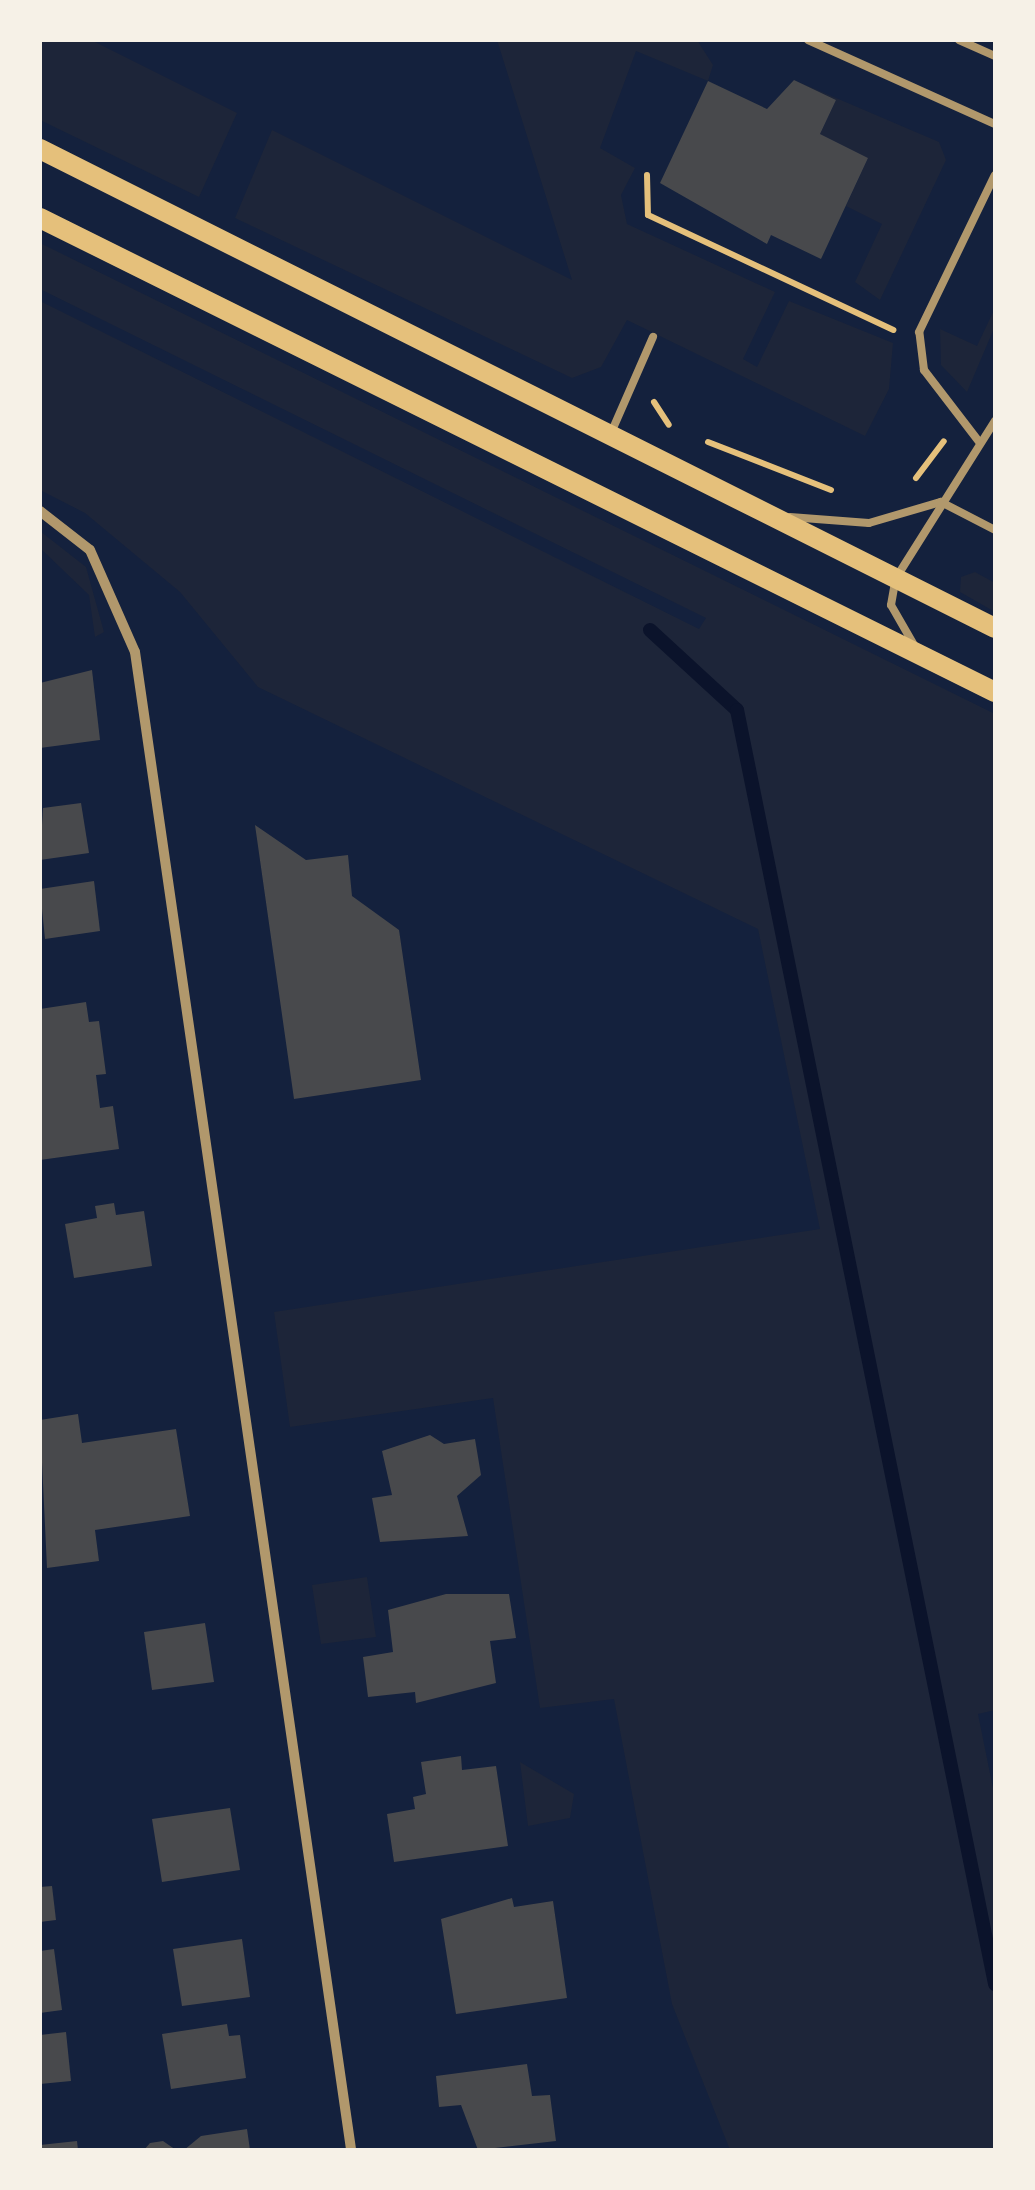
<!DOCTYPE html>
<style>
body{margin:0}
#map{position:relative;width:1035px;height:2190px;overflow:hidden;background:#14213d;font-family:Signika,sans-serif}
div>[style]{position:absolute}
.green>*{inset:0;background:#1d2539}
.stream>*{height:14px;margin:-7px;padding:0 7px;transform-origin:7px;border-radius:7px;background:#0b132b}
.building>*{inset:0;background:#48494c}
.path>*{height:6px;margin:-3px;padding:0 3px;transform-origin:3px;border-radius:3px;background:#e5c07b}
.service>*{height:8px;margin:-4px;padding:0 4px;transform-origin:4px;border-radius:4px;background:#b1986c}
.minor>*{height:10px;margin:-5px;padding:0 5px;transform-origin:5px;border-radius:5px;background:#b1986c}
.secondary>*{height:20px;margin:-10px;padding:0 10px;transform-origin:10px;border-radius:10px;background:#e5c07b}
span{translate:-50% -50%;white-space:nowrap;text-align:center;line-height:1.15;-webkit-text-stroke:10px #f6f1e7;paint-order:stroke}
.frame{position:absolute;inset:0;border:42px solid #f6f1e7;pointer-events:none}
</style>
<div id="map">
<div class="green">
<div style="clip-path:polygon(40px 40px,91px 40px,237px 113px,199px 197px,40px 120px)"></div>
<div style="clip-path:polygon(497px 40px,697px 40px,713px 65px,708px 81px,636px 51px,600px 148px,635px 168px,621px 195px,627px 224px,775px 292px,743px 359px,757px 367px,789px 301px,893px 343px,889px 389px,865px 436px,627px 320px,601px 367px,572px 378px,235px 218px,272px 130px,572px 280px)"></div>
<div style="clip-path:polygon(794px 80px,939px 142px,946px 160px,880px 300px,855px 282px,882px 224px,846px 206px,868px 158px,820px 134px,836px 100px)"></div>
<div style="clip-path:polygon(40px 243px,995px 714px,995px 1710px,978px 1714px,995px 1798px,995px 2150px,730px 2150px,672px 2004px,614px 1699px,540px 1708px,493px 1398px,290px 1427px,274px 1312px,820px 1229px,758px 929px,258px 687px,180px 592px,85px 513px,40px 490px,40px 301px,699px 629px,706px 618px,40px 289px)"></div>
<div style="clip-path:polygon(995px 308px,995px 326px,967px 392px,941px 365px,940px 329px,977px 346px)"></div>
<div style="clip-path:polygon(40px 531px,86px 567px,104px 632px,95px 637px,89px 595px,40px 548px)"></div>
<div style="clip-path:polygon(975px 572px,995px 583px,995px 612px,960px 592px,961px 577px)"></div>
<div style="clip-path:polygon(367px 1577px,376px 1637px,321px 1644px,312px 1585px)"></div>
<div style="clip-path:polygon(520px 1762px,574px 1794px,570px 1818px,528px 1826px)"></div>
</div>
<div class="stream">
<div style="left:650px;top:630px;width:118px;rotate:42.6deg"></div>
<div style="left:737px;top:710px;width:1300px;rotate:78.55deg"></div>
</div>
<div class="building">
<div style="clip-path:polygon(794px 80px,836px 100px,820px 134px,868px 158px,821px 259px,771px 235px,767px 244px,660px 183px,708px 81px,767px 109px)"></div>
<div style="clip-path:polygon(92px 670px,100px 740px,40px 748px,40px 683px)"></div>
<div style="clip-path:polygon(81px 803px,89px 853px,40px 860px,43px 808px)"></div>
<div style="clip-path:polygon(255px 825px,306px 860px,348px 855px,352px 896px,399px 930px,421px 1080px,294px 1099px)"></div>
<div style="clip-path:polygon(94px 881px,100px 931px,45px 939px,40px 889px)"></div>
<div style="clip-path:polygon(86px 1002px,89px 1022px,99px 1021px,106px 1074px,96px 1075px,100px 1108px,113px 1106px,119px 1149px,40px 1160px,40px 1009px)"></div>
<div style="clip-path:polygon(114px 1203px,116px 1215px,144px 1211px,152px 1266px,74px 1278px,65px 1224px,97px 1218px,95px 1206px)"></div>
<div style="clip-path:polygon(78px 1414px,82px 1443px,176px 1429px,190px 1516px,95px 1530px,99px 1561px,47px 1568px,40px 1420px)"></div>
<div style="clip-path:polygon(430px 1435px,444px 1444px,475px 1439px,481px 1475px,457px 1496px,468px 1536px,380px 1542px,372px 1498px,392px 1495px,382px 1451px)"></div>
<div style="clip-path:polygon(446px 1594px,509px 1594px,516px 1638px,490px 1641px,496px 1683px,416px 1703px,415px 1692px,368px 1697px,363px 1657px,393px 1652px,388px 1610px)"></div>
<div style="clip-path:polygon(205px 1623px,214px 1682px,152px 1690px,144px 1632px)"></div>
<div style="clip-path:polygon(461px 1756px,462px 1770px,496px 1766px,508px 1846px,394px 1862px,387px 1814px,415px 1809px,413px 1797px,426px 1794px,421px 1762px)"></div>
<div style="clip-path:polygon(230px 1808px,240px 1870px,162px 1882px,152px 1819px)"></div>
<div style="clip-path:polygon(52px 1886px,56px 1920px,40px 1922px,40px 1887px)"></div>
<div style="clip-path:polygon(512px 1898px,514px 1907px,553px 1901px,567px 1998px,456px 2014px,441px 1919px)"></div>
<div style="clip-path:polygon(242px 1939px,250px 1997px,182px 2006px,173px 1949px)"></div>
<div style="clip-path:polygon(54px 1949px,62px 2010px,40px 2013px,40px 1951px)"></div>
<div style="clip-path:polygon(227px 2024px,229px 2036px,240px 2035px,246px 2078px,171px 2089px,162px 2034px)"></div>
<div style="clip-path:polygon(66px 2032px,71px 2081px,40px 2084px,40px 2035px)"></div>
<div style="clip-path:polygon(527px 2064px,532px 2096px,550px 2095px,556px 2141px,478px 2150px,461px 2105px,439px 2107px,436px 2076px)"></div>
<div style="clip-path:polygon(247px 2129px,250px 2150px,184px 2150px,201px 2136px)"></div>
<div style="clip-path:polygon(77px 2141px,78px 2150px,40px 2150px,40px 2145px)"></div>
<div style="clip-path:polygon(163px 2141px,176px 2150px,144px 2150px,150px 2143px)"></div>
</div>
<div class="path">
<div style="left:647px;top:175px;width:40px;rotate:88.6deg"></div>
<div style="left:648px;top:215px;width:271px;rotate:25.1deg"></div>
<div style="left:654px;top:402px;width:27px;rotate:57deg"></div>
<div style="left:708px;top:442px;width:132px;rotate:21.3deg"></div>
<div style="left:916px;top:478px;width:46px;rotate:-52.9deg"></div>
</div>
<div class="service">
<div style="left:808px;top:40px;width:205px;rotate:24.2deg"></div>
<div style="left:959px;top:40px;width:39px;rotate:24deg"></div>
<div style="left:611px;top:433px;width:105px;rotate:-66.4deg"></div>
<div style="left:980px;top:443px;width:92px;rotate:-127.5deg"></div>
<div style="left:924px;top:370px;width:38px;rotate:-97deg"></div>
<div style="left:919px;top:332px;width:174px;rotate:-64.2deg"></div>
<div style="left:790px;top:517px;width:79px;rotate:4.3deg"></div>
<div style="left:869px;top:523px;width:75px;rotate:-16.3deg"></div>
<div style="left:941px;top:502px;width:61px;rotate:27.4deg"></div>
<div style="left:914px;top:645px;width:46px;rotate:-119.9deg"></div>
<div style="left:891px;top:605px;width:27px;rotate:-80deg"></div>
<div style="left:896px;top:578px;width:186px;rotate:-57.8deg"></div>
</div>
<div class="minor">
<div style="left:40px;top:511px;width:63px;rotate:38deg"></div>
<div style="left:90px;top:550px;width:111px;rotate:66.2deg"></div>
<div style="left:135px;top:652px;width:1513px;rotate:81.79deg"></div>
</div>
<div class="secondary">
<div style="left:40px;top:149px;width:1068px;rotate:26.64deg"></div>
<div style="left:40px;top:218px;width:1066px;rotate:26.4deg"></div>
</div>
<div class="frame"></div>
</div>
